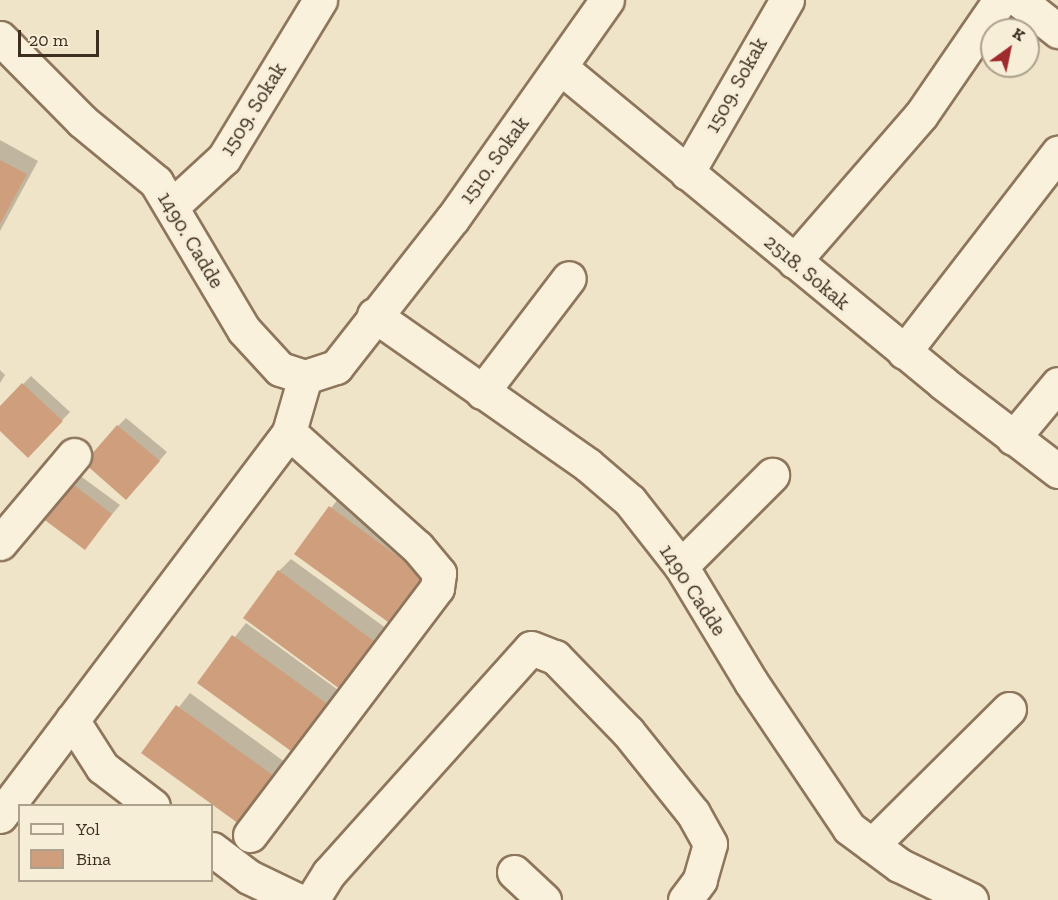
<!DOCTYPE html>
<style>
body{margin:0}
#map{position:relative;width:1058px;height:900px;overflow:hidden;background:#f0e4c8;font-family:"Zilla Slab",serif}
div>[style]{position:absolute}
.shadow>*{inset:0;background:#0003}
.building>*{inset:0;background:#cf9f7d}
.roads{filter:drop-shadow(2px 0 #8d765c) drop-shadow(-2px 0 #8d765c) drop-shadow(0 2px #8d765c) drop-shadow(0 -2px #8d765c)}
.minor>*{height:33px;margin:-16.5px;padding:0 16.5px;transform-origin:16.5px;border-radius:16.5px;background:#faf1dc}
span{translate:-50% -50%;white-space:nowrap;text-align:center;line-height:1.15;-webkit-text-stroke:6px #f7eed8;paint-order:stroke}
.street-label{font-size:21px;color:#3d2e20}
.legend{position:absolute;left:18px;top:804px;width:195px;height:78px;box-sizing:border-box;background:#f7eed8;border:2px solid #ada18e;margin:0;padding:8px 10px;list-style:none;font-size:18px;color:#3d2e20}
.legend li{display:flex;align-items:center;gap:12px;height:30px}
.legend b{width:30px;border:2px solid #ada18e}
.north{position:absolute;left:980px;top:18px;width:60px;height:60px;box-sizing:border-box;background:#f7eed8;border:2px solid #ada18e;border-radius:50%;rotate:33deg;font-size:16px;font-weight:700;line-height:24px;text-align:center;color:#3d2e20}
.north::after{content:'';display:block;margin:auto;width:21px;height:27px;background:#9e2a2b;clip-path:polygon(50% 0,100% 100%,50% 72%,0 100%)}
.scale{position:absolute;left:18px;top:30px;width:81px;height:27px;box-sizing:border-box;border:3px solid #3d2e20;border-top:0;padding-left:8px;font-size:18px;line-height:21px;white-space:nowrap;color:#3d2e20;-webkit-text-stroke:4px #f7eed8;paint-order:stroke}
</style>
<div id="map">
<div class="shadow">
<div style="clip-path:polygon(0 140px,38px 161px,0 231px)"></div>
<div style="clip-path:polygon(0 370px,5px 375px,0 383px)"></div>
<div style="clip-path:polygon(31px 376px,70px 412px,28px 456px,0 429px,0 408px)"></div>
<div style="clip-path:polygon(126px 418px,167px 452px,135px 489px,118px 426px)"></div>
<div style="clip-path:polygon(75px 472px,120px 505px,84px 548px,40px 515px)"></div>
<div style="clip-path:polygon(342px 494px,445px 569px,411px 615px,296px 553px)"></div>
<div style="clip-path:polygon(291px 559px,394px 634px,360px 680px,279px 571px)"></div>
<div style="clip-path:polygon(246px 623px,349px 698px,314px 744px,199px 682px)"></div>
<div style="clip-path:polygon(190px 693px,293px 768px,259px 815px,143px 753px)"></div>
</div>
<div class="building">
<div style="clip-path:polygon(0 160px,27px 174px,0 224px)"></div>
<div style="clip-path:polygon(22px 383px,63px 421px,28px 458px,0 431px,0 406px)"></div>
<div style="clip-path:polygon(117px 425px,160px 461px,126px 500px,84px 463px)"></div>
<div style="clip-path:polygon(66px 479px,112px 514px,85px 550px,38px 515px)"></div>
<div style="clip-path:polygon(329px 506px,433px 582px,399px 630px,294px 554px)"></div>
<div style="clip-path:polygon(278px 570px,382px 647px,348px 695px,243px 618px)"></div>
<div style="clip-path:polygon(232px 635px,337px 711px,302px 759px,197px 683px)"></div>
<div style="clip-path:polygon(176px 705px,281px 781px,246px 829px,141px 753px)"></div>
</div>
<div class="roads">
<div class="minor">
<div style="left:1019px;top:0;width:50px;rotate:38.5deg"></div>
<div style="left:0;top:38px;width:117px;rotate:45.3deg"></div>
<div style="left:82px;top:121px;width:96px;rotate:39.5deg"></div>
<div style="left:156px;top:182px;width:172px;rotate:59.3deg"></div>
<div style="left:244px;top:330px;width:53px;rotate:47.3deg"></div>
<div style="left:280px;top:369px;width:26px;rotate:18deg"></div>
<div style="left:305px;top:377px;width:33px;rotate:-18deg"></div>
<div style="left:336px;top:367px;width:189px;rotate:-51.9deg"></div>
<div style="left:453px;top:218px;width:267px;rotate:-54.8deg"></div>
<div style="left:560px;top:67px;width:497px;rotate:39.5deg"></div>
<div style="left:943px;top:383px;width:145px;rotate:37.4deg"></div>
<div style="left:687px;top:173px;width:200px;rotate:-60deg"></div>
<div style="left:172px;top:206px;width:71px;rotate:-42.7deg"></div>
<div style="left:224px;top:158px;width:185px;rotate:-58.7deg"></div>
<div style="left:794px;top:261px;width:194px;rotate:-49deg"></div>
<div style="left:921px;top:115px;width:140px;rotate:-55.5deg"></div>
<div style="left:374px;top:315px;width:261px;rotate:35deg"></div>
<div style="left:588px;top:465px;width:55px;rotate:40.6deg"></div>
<div style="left:630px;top:501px;width:83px;rotate:51.9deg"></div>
<div style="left:681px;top:566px;width:135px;rotate:58.9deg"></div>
<div style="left:751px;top:682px;width:176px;rotate:56.1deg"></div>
<div style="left:849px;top:828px;width:62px;rotate:36.5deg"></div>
<div style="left:899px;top:865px;width:80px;rotate:25.9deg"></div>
<div style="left:904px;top:352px;width:252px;rotate:-52.3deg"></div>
<div style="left:482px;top:392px;width:143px;rotate:-52.7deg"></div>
<div style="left:1013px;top:438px;width:70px;rotate:-50.2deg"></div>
<div style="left:0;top:543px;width:115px;rotate:-49.9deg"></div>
<div style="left:681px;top:566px;width:129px;rotate:-45deg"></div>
<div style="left:72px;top:720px;width:56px;rotate:57.4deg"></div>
<div style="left:102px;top:767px;width:64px;rotate:37.4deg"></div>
<div style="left:0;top:816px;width:481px;rotate:-53deg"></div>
<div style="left:289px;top:432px;width:57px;rotate:-73.8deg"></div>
<div style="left:250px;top:835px;width:310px;rotate:-52.9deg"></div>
<div style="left:437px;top:588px;width:15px;rotate:-82deg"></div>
<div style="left:439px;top:573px;width:34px;rotate:-130deg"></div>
<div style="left:417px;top:547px;width:172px;rotate:-138.1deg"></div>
<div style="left:872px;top:845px;width:193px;rotate:-44.8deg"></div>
<div style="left:212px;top:849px;width:46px;rotate:37.1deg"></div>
<div style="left:249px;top:877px;width:53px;rotate:25.6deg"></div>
<div style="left:514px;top:872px;width:41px;rotate:43deg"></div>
<div style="left:312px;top:900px;width:32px;rotate:-58deg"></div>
<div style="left:329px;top:873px;width:302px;rotate:-48.1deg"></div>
<div style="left:531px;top:648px;width:26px;rotate:21deg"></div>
<div style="left:555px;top:657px;width:105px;rotate:45.8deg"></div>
<div style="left:628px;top:732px;width:104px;rotate:51.3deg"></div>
<div style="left:693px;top:813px;width:35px;rotate:61deg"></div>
<div style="left:710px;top:844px;width:37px;rotate:106deg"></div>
<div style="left:700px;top:880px;width:25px;rotate:127deg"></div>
</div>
</div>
<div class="street-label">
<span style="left:736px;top:85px;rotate:-61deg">1509. Sokak</span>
<span style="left:253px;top:109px;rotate:-58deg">1509. Sokak</span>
<span style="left:494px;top:160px;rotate:-54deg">1510. Sokak</span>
<span style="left:191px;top:240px;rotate:59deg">1490. Cadde</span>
<span style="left:807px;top:272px;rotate:40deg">2518. Sokak</span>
<span style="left:693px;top:590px;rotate:57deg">1490 Cadde</span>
</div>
<ul class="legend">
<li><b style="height:8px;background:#faf1dc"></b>Yol</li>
<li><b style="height:16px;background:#cf9f7d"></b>Bina</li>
</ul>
<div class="north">K</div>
<div class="scale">20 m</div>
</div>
